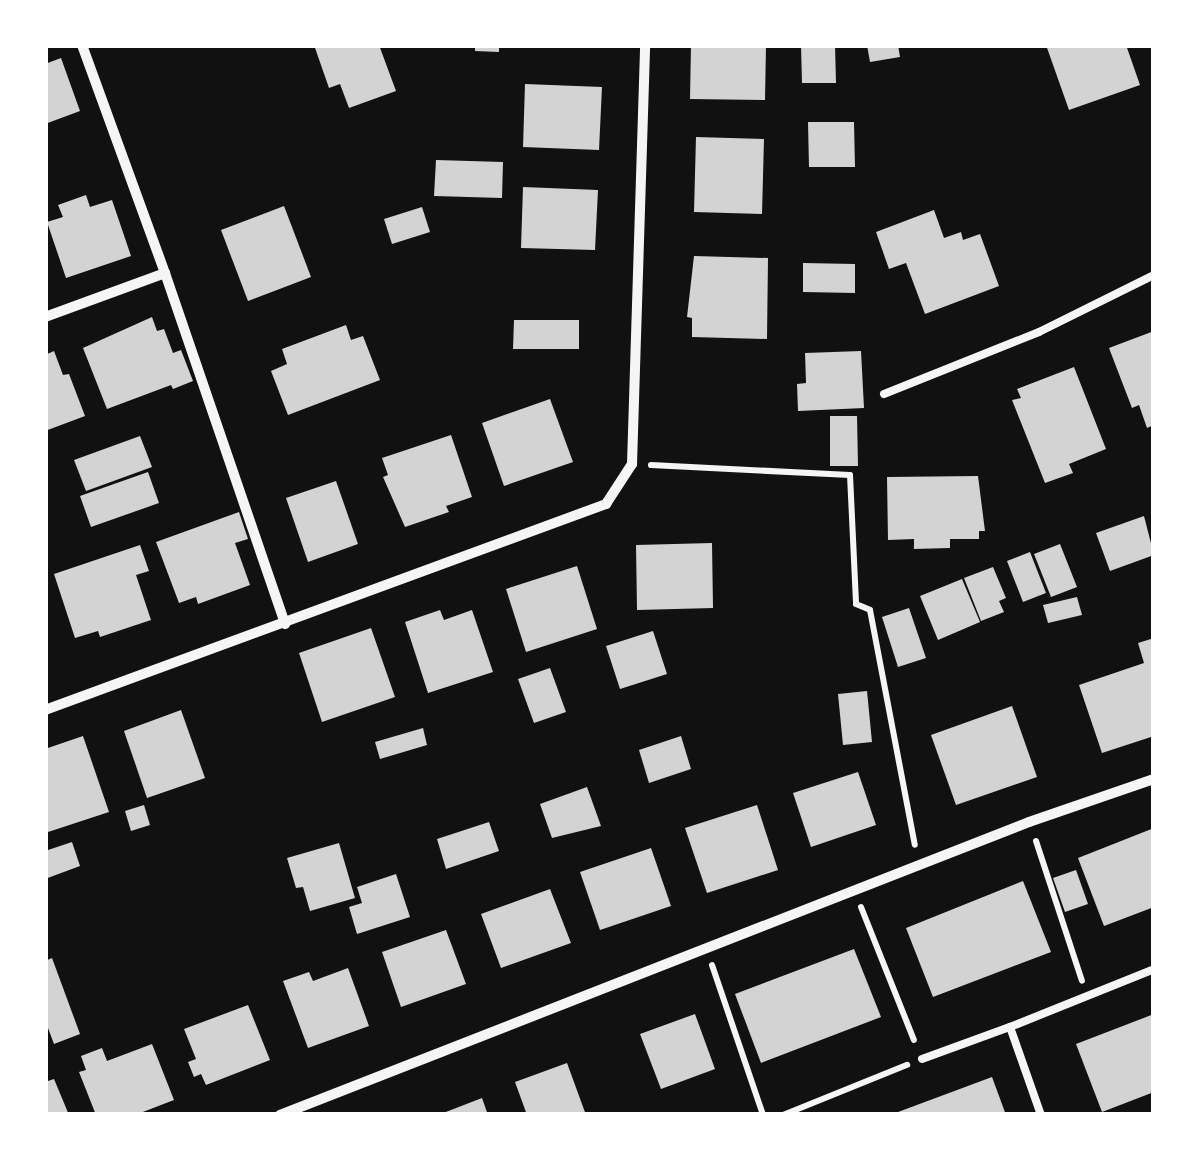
<!DOCTYPE html>
<style>
body{margin:0}
#map{position:relative;width:1199px;height:1160px;overflow:hidden;background:#111;font-family:"Work Sans",sans-serif}
div>[style]{position:absolute}
.building>*{inset:0;background:#d3d3d3}
.path>*{height:6px;margin:-3px;padding:0 3px;transform-origin:3px;border-radius:3px;background:#f5f5f5}
.service>*{height:8px;margin:-4px;padding:0 4px;transform-origin:4px;border-radius:4px;background:#f5f5f5}
.minor>*{height:10px;margin:-5px;padding:0 5px;transform-origin:5px;border-radius:5px;background:#f5f5f5}
span{translate:-50% -50%;white-space:nowrap;text-align:center;line-height:1.15;-webkit-text-stroke:9px #fff;paint-order:stroke}
.frame{position:absolute;inset:0;border:48px solid #fff;pointer-events:none}
</style>
<div id="map">
<div class="building">
<div style="clip-path:polygon(314px 45px,379px 45px,396px 91px,349px 108px,340px 84px,329px 88px)"></div>
<div style="clip-path:polygon(475px 45px,499px 45px,499px 52px,475px 51px)"></div>
<div style="clip-path:polygon(691px 45px,766px 45px,765px 100px,690px 99px)"></div>
<div style="clip-path:polygon(801px 45px,835px 45px,836px 83px,802px 83px)"></div>
<div style="clip-path:polygon(867px 45px,898px 45px,900px 57px,870px 62px)"></div>
<div style="clip-path:polygon(1046px 45px,1126px 45px,1140px 85px,1069px 110px)"></div>
<div style="clip-path:polygon(61px 58px,80px 111px,45px 124px,45px 64px)"></div>
<div style="clip-path:polygon(525px 84px,602px 87px,599px 150px,523px 147px)"></div>
<div style="clip-path:polygon(808px 122px,854px 122px,855px 167px,809px 167px)"></div>
<div style="clip-path:polygon(696px 137px,764px 139px,762px 214px,694px 212px)"></div>
<div style="clip-path:polygon(436px 160px,503px 162px,502px 198px,434px 196px)"></div>
<div style="clip-path:polygon(523px 187px,598px 190px,595px 250px,521px 248px)"></div>
<div style="clip-path:polygon(86px 195px,90px 207px,112px 200px,131px 256px,66px 278px,47px 222px,63px 217px,58px 205px)"></div>
<div style="clip-path:polygon(284px 206px,311px 277px,248px 301px,221px 230px)"></div>
<div style="clip-path:polygon(422px 207px,430px 232px,392px 244px,384px 219px)"></div>
<div style="clip-path:polygon(934px 210px,944px 238px,961px 232px,963px 240px,980px 234px,999px 286px,925px 314px,906px 263px,889px 269px,876px 232px)"></div>
<div style="clip-path:polygon(694px 256px,768px 258px,767px 339px,692px 337px,692px 318px,687px 317px)"></div>
<div style="clip-path:polygon(803px 263px,855px 264px,855px 293px,803px 292px)"></div>
<div style="clip-path:polygon(152px 317px,157px 331px,164px 329px,173px 353px,181px 350px,193px 381px,173px 389px,171px 385px,107px 409px,83px 348px)"></div>
<div style="clip-path:polygon(514px 320px,579px 320px,579px 349px,513px 349px)"></div>
<div style="clip-path:polygon(346px 325px,351px 340px,363px 336px,380px 380px,288px 415px,271px 371px,287px 364px,282px 349px)"></div>
<div style="clip-path:polygon(1154px 331px,1154px 425px,1147px 428px,1139px 405px,1132px 408px,1109px 348px)"></div>
<div style="clip-path:polygon(54px 351px,63px 375px,69px 374px,85px 416px,45px 431px,45px 355px)"></div>
<div style="clip-path:polygon(861px 351px,864px 408px,798px 411px,797px 384px,806px 383px,805px 353px)"></div>
<div style="clip-path:polygon(1074px 367px,1106px 449px,1069px 464px,1073px 473px,1045px 483px,1012px 400px,1021px 398px,1017px 389px)"></div>
<div style="clip-path:polygon(550px 399px,573px 462px,504px 486px,482px 423px)"></div>
<div style="clip-path:polygon(830px 416px,857px 416px,858px 466px,830px 466px)"></div>
<div style="clip-path:polygon(451px 435px,472px 497px,446px 506px,449px 512px,405px 527px,383px 477px,388px 475px,382px 458px)"></div>
<div style="clip-path:polygon(140px 436px,152px 467px,86px 491px,74px 460px)"></div>
<div style="clip-path:polygon(148px 472px,159px 503px,91px 527px,80px 496px)"></div>
<div style="clip-path:polygon(978px 476px,985px 531px,979px 531px,979px 539px,950px 539px,950px 548px,914px 549px,914px 539px,888px 540px,887px 477px)"></div>
<div style="clip-path:polygon(336px 481px,358px 544px,308px 562px,286px 498px)"></div>
<div style="clip-path:polygon(239px 512px,248px 539px,235px 543px,250px 585px,198px 604px,196px 597px,179px 603px,156px 542px)"></div>
<div style="clip-path:polygon(1144px 516px,1154px 555px,1110px 571px,1096px 533px)"></div>
<div style="clip-path:polygon(712px 543px,713px 608px,637px 610px,636px 545px)"></div>
<div style="clip-path:polygon(1060px 544px,1077px 587px,1051px 597px,1034px 554px)"></div>
<div style="clip-path:polygon(140px 545px,149px 571px,136px 575px,151px 620px,100px 637px,98px 631px,75px 638px,54px 574px)"></div>
<div style="clip-path:polygon(1030px 552px,1046px 593px,1023px 602px,1007px 561px)"></div>
<div style="clip-path:polygon(577px 566px,597px 629px,526px 652px,506px 589px)"></div>
<div style="clip-path:polygon(993px 567px,1006px 598px,999px 601px,1004px 612px,981px 621px,964px 578px)"></div>
<div style="clip-path:polygon(962px 579px,980px 622px,938px 640px,920px 596px)"></div>
<div style="clip-path:polygon(1077px 597px,1082px 615px,1048px 623px,1043px 605px)"></div>
<div style="clip-path:polygon(909px 608px,926px 658px,898px 667px,882px 617px)"></div>
<div style="clip-path:polygon(440px 610px,444px 620px,472px 610px,493px 672px,428px 693px,405px 622px)"></div>
<div style="clip-path:polygon(371px 628px,395px 697px,322px 722px,299px 653px)"></div>
<div style="clip-path:polygon(653px 631px,667px 674px,620px 689px,606px 646px)"></div>
<div style="clip-path:polygon(1154px 638px,1154px 736px,1102px 753px,1079px 685px,1144px 663px,1138px 643px)"></div>
<div style="clip-path:polygon(550px 668px,566px 712px,534px 723px,518px 679px)"></div>
<div style="clip-path:polygon(867px 691px,872px 742px,843px 745px,838px 694px)"></div>
<div style="clip-path:polygon(1012px 706px,1037px 777px,956px 805px,931px 735px)"></div>
<div style="clip-path:polygon(181px 710px,205px 778px,147px 798px,124px 731px)"></div>
<div style="clip-path:polygon(423px 728px,427px 745px,380px 759px,375px 742px)"></div>
<div style="clip-path:polygon(83px 736px,109px 812px,45px 833px,45px 749px)"></div>
<div style="clip-path:polygon(681px 736px,691px 769px,649px 783px,639px 750px)"></div>
<div style="clip-path:polygon(858px 772px,876px 825px,811px 847px,793px 793px)"></div>
<div style="clip-path:polygon(587px 787px,601px 826px,552px 838px,540px 804px)"></div>
<div style="clip-path:polygon(144px 805px,150px 825px,131px 831px,125px 811px)"></div>
<div style="clip-path:polygon(757px 805px,778px 870px,707px 893px,685px 828px)"></div>
<div style="clip-path:polygon(489px 822px,499px 851px,446px 869px,437px 839px)"></div>
<div style="clip-path:polygon(1154px 828px,1154px 907px,1104px 926px,1078px 858px)"></div>
<div style="clip-path:polygon(72px 842px,80px 866px,45px 879px,45px 851px)"></div>
<div style="clip-path:polygon(339px 843px,355px 898px,310px 911px,303px 887px,296px 888px,287px 858px)"></div>
<div style="clip-path:polygon(651px 848px,671px 906px,600px 930px,580px 872px)"></div>
<div style="clip-path:polygon(1076px 870px,1088px 904px,1065px 912px,1053px 878px)"></div>
<div style="clip-path:polygon(396px 874px,410px 917px,357px 934px,349px 907px,362px 903px,357px 887px)"></div>
<div style="clip-path:polygon(1023px 881px,1051px 952px,933px 997px,906px 928px)"></div>
<div style="clip-path:polygon(550px 889px,571px 943px,501px 968px,481px 914px)"></div>
<div style="clip-path:polygon(446px 930px,466px 984px,401px 1007px,382px 952px)"></div>
<div style="clip-path:polygon(854px 949px,881px 1017px,761px 1063px,735px 994px)"></div>
<div style="clip-path:polygon(52px 958px,80px 1034px,54px 1044px,45px 1020px,45px 961px)"></div>
<div style="clip-path:polygon(348px 968px,369px 1026px,308px 1048px,283px 981px,309px 972px,313px 981px)"></div>
<div style="clip-path:polygon(248px 1005px,270px 1060px,206px 1085px,201px 1074px,194px 1077px,188px 1062px,196px 1059px,184px 1029px)"></div>
<div style="clip-path:polygon(695px 1014px,715px 1069px,661px 1089px,640px 1034px)"></div>
<div style="clip-path:polygon(1154px 1014px,1154px 1092px,1102px 1112px,1076px 1044px)"></div>
<div style="clip-path:polygon(152px 1044px,174px 1100px,135px 1115px,96px 1115px,79px 1072px,86px 1070px,81px 1056px,102px 1048px,107px 1061px)"></div>
<div style="clip-path:polygon(567px 1063px,586px 1115px,527px 1115px,515px 1082px)"></div>
<div style="clip-path:polygon(992px 1077px,1006px 1115px,890px 1115px)"></div>
<div style="clip-path:polygon(54px 1079px,69px 1115px,45px 1115px,45px 1082px)"></div>
<div style="clip-path:polygon(482px 1098px,488px 1115px,438px 1115px)"></div>
</div>
<div class="path">
<div style="left:651px;top:465px;width:199px;rotate:2.9deg"></div>
<div style="left:850px;top:475px;width:129px;rotate:87.3deg"></div>
<div style="left:856px;top:604px;width:15px;rotate:23deg"></div>
<div style="left:870px;top:610px;width:239px;rotate:79.2deg"></div>
<div style="left:1036px;top:841px;width:147px;rotate:71.8deg"></div>
<div style="left:861px;top:907px;width:143px;rotate:68.3deg"></div>
<div style="left:712px;top:965px;width:158px;rotate:71.2deg"></div>
<div style="left:783px;top:1115px;width:134px;rotate:-22deg"></div>
</div>
<div class="service">
<div style="left:884px;top:394px;width:167px;rotate:-21.8deg"></div>
<div style="left:1039px;top:332px;width:128px;rotate:-26.4deg"></div>
<div style="left:1010px;top:1027px;width:155px;rotate:-21.9deg"></div>
<div style="left:922px;top:1059px;width:94px;rotate:-20deg"></div>
<div style="left:1010px;top:1027px;width:93px;rotate:70.6deg"></div>
</div>
<div class="minor">
<div style="left:82px;top:45px;width:243px;rotate:70deg"></div>
<div style="left:165px;top:273px;width:371px;rotate:71.1deg"></div>
<div style="left:45px;top:317px;width:128px;rotate:-20.1deg"></div>
<div style="left:45px;top:710px;width:598px;rotate:-20.16deg"></div>
<div style="left:606px;top:504px;width:48px;rotate:-57deg"></div>
<div style="left:632px;top:464px;width:419px;rotate:-88.2deg"></div>
<div style="left:280px;top:1115px;width:804px;rotate:-21.36deg"></div>
<div style="left:1029px;top:822px;width:132px;rotate:-19deg"></div>
</div>
<div class="frame"></div>
</div>
